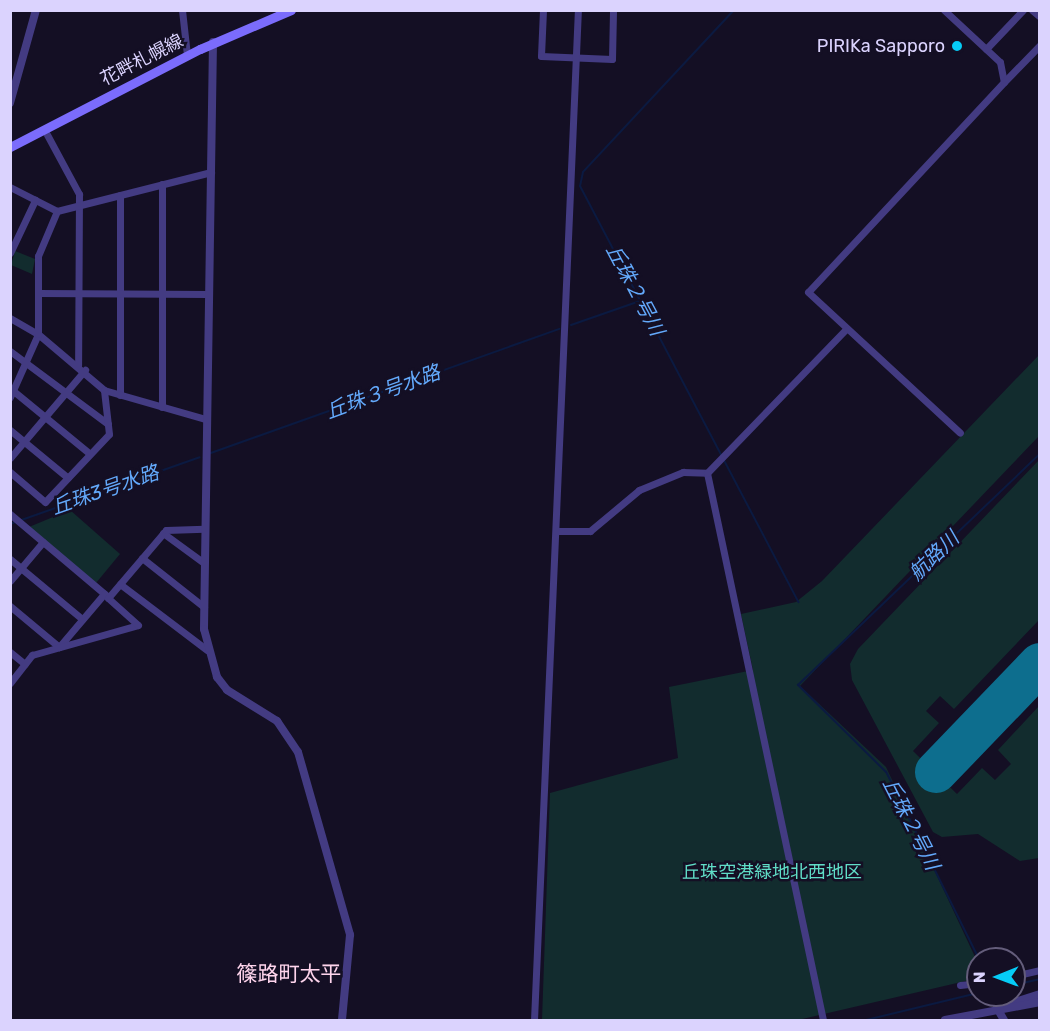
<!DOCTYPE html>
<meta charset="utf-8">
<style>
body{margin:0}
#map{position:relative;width:1050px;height:1031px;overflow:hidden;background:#140f24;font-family:Rubik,"Noto Sans JP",sans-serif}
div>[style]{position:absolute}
.green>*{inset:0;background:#122c2e}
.stream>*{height:2px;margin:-1px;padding:0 1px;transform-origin:1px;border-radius:1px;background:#0b1a41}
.runway>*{height:42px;margin:-21px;padding:0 21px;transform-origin:21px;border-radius:21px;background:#0d6e8e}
.minor>*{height:7px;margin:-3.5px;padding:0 3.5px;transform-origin:3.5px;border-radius:3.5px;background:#433b82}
.tertiary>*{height:8px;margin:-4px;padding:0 4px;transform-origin:4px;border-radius:4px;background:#433b82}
.secondary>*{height:9px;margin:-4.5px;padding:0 4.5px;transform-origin:4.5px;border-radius:4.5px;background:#7b6cfc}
.dots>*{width:16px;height:16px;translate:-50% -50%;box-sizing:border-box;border:3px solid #140f24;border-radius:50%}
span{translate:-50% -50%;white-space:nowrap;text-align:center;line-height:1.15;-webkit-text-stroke:5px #140f24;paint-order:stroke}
.poi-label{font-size:18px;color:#dbd3fe}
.right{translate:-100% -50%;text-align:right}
.street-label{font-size:18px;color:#dbd3fe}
.park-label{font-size:18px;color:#60ddc7}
.water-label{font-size:20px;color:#63a9fb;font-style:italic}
.quarter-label{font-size:21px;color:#fed4ec}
.frame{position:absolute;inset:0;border:12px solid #dbd3fe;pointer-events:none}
.north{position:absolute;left:966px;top:947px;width:60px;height:60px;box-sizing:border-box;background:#140f24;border:2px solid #645d7b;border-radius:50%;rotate:269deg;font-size:16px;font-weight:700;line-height:24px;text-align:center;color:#dbd3fe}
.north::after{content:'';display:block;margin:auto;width:21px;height:27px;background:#06ccf7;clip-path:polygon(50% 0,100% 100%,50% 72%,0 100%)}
</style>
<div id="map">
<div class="green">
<div style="clip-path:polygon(15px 251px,35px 259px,32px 274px,11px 265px)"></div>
<div style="clip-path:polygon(1039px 355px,1039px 436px,800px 686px,886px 767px,976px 959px,970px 980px,798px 1020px,542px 1020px,550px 793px,678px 758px,669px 687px,753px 670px,741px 614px,796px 602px,822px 581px)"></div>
<div style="clip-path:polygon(1039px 460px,1039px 620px,954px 709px,940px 696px,926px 711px,939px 723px,913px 751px,957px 794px,982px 768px,995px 780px,1011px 764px,998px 750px,1039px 706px,1039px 858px,1020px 861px,978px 834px,942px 837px,933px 832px,852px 680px,850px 664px,858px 649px)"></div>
<div style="clip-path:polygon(70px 510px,120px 554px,96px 583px,29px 527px)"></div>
</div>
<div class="stream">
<div style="left:734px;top:10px;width:221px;rotate:133deg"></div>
<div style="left:583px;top:172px;width:14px;rotate:102deg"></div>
<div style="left:580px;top:186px;width:470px;rotate:62.3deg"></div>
<div style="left:571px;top:325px;width:73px;rotate:-19.2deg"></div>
<div style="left:208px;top:454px;width:373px;rotate:-19.6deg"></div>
<div style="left:10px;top:524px;width:201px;rotate:-19.4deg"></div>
<div style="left:979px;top:959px;width:209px;rotate:-116.4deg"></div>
<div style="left:886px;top:772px;width:124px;rotate:-135.3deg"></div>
<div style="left:798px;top:685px;width:335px;rotate:-43.7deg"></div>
<div style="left:974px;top:981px;width:15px;rotate:-74deg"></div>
<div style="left:1014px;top:985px;width:27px;rotate:-13deg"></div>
<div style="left:866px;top:1020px;width:115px;rotate:-13.6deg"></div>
</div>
<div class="runway">
<div style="left:936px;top:772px;width:150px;rotate:-46.1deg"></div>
</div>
<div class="minor">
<div style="left:182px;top:10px;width:45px;rotate:83.7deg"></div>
<div style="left:543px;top:10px;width:46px;rotate:92.5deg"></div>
<div style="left:541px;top:56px;width:71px;rotate:2.4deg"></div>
<div style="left:612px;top:59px;width:49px;rotate:-88.8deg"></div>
<div style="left:944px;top:10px;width:76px;rotate:42.9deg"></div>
<div style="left:1000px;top:62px;width:20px;rotate:79deg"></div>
<div style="left:1004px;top:82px;width:287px;rotate:133deg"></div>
<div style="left:808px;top:292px;width:207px;rotate:42.8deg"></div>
<div style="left:1032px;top:10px;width:11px;rotate:41deg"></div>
<div style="left:986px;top:49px;width:54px;rotate:-46.5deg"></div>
<div style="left:1004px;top:82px;width:52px;rotate:-45.8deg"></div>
<div style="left:44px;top:129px;width:74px;rotate:61.7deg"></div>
<div style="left:79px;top:194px;width:171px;rotate:90.3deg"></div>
<div style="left:10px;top:187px;width:53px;rotate:27.1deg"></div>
<div style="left:57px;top:211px;width:159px;rotate:-14.2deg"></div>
<div style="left:120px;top:195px;width:200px;rotate:90deg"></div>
<div style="left:10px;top:253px;width:59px;rotate:-64.7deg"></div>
<div style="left:39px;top:293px;width:169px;rotate:0.3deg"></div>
<div style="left:10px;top:318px;width:32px;rotate:30deg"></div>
<div style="left:38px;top:334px;width:87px;rotate:40.3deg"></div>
<div style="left:104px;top:390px;width:105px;rotate:16deg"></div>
<div style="left:10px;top:351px;width:122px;rotate:36.7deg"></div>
<div style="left:11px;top:389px;width:102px;rotate:39.4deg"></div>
<div style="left:10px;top:397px;width:69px;rotate:-66deg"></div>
<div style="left:38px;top:334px;width:78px;rotate:-90deg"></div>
<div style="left:38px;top:256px;width:49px;rotate:-67.1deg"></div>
<div style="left:162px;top:407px;width:223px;rotate:-90deg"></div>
<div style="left:10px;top:430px;width:75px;rotate:39.6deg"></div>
<div style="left:10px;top:458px;width:116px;rotate:-49.6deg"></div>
<div style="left:10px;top:472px;width:46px;rotate:40.6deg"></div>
<div style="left:45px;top:502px;width:93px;rotate:-46.7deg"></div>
<div style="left:109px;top:434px;width:44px;rotate:-96.5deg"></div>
<div style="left:10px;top:514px;width:127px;rotate:40.2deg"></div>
<div style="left:557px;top:531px;width:33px"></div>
<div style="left:590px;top:531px;width:64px;rotate:-39.9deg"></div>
<div style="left:639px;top:490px;width:48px;rotate:-22.2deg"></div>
<div style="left:683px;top:472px;width:24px;rotate:2deg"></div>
<div style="left:163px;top:533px;width:51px;rotate:36.2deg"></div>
<div style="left:142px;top:558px;width:79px;rotate:38.3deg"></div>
<div style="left:10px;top:559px;width:94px;rotate:39.8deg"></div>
<div style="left:10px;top:581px;width:51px;rotate:-49.8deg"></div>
<div style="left:120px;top:584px;width:109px;rotate:37.2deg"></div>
<div style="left:10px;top:606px;width:64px;rotate:39.9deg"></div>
<div style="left:59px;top:647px;width:70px;rotate:-49.7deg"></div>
<div style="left:10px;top:652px;width:19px;rotate:39deg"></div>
<div style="left:10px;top:683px;width:36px;rotate:-52deg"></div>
<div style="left:32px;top:655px;width:110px;rotate:-15.8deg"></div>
<div style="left:138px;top:625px;width:40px;rotate:-138deg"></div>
<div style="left:108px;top:598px;width:89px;rotate:-49.5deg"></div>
<div style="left:166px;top:530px;width:38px;rotate:-2deg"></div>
<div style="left:1014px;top:976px;width:27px;rotate:-13deg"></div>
<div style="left:960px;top:985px;width:18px;rotate:-6deg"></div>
<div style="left:995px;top:995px;width:13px;rotate:81deg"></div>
<div style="left:534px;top:1020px;width:1011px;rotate:-87.51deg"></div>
<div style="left:823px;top:1020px;width:559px;rotate:-101.97deg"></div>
<div style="left:707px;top:473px;width:200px;rotate:-46deg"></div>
</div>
<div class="tertiary">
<div style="left:213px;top:42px;width:587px;rotate:90.88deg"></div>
<div style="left:204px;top:629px;width:50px;rotate:74.8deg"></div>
<div style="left:217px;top:677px;width:16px;rotate:52deg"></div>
<div style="left:227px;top:690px;width:59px;rotate:31.8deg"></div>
<div style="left:277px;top:721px;width:37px;rotate:56deg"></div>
<div style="left:298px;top:752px;width:190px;rotate:74.1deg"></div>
<div style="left:350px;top:935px;width:85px;rotate:95.4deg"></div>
<div style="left:10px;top:103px;width:97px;rotate:-74.4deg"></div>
<div style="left:1000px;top:1007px;width:42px;rotate:-18deg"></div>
<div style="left:997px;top:1008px;width:14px;rotate:60deg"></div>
<div style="left:945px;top:1020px;width:97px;rotate:-10.7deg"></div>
</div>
<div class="secondary">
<div style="left:10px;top:147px;width:214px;rotate:-27.3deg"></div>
<div style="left:200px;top:49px;width:99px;rotate:-23.2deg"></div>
</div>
<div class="dots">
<div style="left:957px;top:46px;background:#06ccf7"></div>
</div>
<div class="poi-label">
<span class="right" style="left:945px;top:46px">PIRIKa Sapporo</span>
</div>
<div class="street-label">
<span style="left:142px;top:60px;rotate:-27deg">花畔札幌線</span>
</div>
<div class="park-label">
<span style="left:772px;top:872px">丘珠空港緑地北西地区</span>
</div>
<div class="water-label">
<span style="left:635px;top:290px;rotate:62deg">丘珠２号川</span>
<span style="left:383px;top:392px;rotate:-20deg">丘珠３号水路</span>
<span style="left:105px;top:490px;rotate:-19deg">丘珠3号水路</span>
<span style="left:934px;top:556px;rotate:-44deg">航路川</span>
<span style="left:911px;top:824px;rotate:63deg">丘珠２号川</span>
</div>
<div class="quarter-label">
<span style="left:289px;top:974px">篠路町太平</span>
</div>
<div class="frame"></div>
<div class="north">N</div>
</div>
